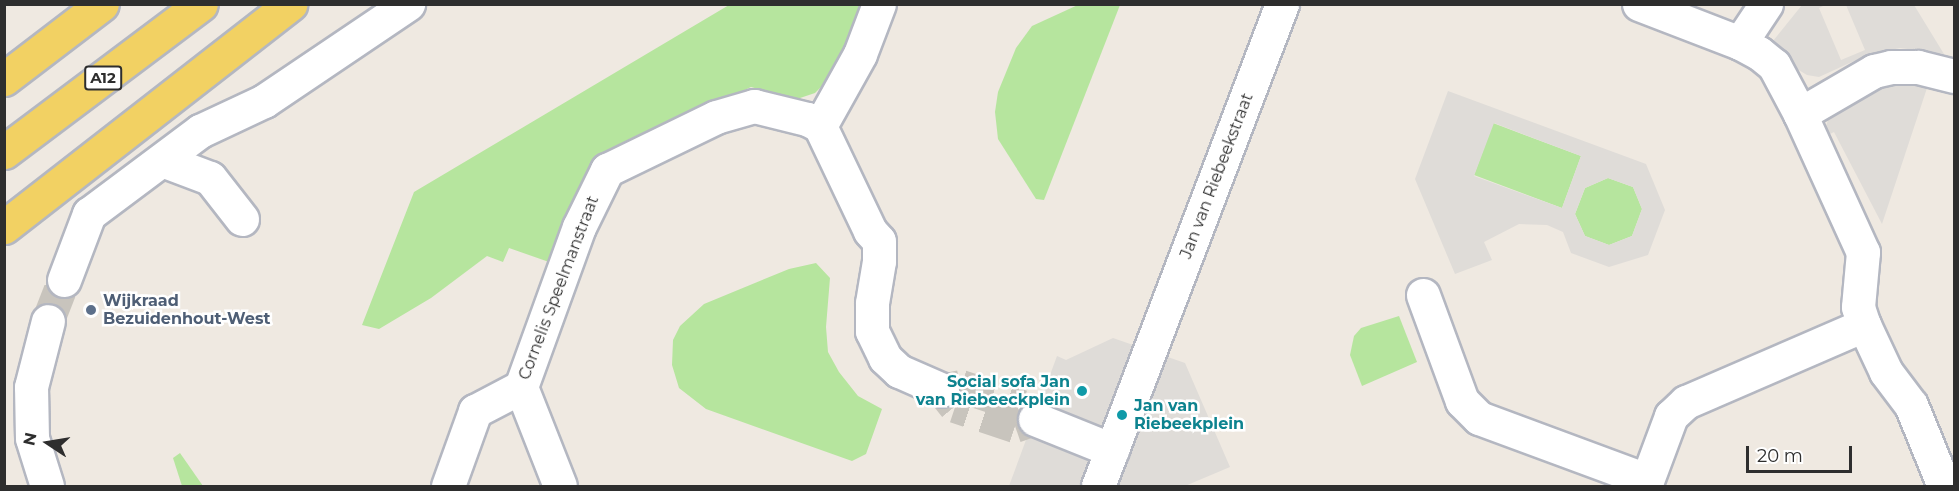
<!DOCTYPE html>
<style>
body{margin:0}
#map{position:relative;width:1959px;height:491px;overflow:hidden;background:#efe9e1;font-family:Montserrat,sans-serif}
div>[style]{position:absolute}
.green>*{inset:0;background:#b6e59e}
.plaza>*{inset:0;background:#dfdcd8}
.minor-tunnel>*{height:33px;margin-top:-16.5px;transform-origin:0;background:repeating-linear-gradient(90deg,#c8c4bd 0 33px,transparent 0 49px)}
.roads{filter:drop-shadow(2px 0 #b4b7c1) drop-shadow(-2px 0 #b4b7c1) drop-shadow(0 2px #b4b7c1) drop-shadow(0 -2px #b4b7c1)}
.minor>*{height:33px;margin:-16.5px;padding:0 16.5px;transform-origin:16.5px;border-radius:16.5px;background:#fff}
.primary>*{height:33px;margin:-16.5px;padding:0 16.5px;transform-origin:16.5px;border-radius:16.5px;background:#f2d163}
.dots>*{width:16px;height:16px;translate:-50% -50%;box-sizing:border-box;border:3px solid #fff;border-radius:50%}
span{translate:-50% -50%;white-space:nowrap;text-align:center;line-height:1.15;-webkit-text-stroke:5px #fff;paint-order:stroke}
.shield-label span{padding:2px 4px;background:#fff;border:2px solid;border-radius:4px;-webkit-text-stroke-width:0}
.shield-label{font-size:15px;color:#2e2e2e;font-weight:700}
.street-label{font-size:16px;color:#2e2e2e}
.service-label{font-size:16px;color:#4e5e75;font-weight:700}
.left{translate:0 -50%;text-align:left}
.culture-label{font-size:16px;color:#0d838f;font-weight:700}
.right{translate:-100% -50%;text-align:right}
.frame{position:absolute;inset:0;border:6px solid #2e2e2e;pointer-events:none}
.north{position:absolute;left:18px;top:413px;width:60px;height:60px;-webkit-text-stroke:4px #fff;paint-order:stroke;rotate:282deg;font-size:16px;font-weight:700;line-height:24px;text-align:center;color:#2e2e2e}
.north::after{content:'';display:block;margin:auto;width:21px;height:27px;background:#2e2e2e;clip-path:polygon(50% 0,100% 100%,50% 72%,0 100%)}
.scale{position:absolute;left:1746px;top:446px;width:106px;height:27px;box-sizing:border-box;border:3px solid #2e2e2e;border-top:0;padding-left:8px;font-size:18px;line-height:21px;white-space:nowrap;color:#2e2e2e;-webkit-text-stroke:4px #fff;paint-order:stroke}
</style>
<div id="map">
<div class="green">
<div style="clip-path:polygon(1080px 4px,1120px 5px,1044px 200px,1036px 199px,998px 139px,995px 112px,998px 92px,1016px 48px,1032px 26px)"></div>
<div style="clip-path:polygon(729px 5px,864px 5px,834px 74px,815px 93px,797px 99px,751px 87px,625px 146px,549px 262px,509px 248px,503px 262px,487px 256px,431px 298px,379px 329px,362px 325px,414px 192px)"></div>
<div style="clip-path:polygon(1493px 123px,1581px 156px,1562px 208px,1474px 175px)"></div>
<div style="clip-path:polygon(1608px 178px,1633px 187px,1642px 209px,1632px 236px,1609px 245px,1585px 236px,1575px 214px,1585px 188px)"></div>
<div style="clip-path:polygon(816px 263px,830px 278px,826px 327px,828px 352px,839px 372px,858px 396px,882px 409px,866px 454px,852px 461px,706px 409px,679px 388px,672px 365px,673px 340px,680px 326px,704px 304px,789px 269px)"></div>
<div style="clip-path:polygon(1399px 316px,1417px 362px,1362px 386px,1350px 355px,1354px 336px,1361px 328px)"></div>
<div style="clip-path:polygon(180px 453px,203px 486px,182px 486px,173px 458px)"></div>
</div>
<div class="plaza">
<div style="clip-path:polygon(1802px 5px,1825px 5px,1819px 8px,1841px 60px,1865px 50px,1846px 5px,1914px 5px,1944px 54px,1900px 48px,1867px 55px,1819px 77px,1807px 75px,1797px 69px,1773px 41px)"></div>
<div style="clip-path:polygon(1893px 79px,1929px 82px,1882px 224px,1834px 132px,1826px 136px,1825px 129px,1828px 120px,1839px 112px)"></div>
<div style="clip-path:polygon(evenodd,1448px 91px,1646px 164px,1665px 210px,1648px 255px,1609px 267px,1571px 253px,1563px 232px,1547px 225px,1519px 224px,1484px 242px,1492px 260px,1455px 274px,1415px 179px,1448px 91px,1494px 123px,1581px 156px,1562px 208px,1474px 176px,1494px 123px,1448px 91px,1608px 178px,1633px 187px,1642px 209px,1632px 236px,1609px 245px,1585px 236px,1575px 214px,1585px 188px,1608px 178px)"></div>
<div style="clip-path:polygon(1113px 338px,1185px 363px,1230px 467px,1185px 486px,1009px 486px,1057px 356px,1066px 360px)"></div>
</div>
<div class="minor-tunnel">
<div style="left:48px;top:321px;width:44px;rotate:-68.7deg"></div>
<div style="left:961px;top:386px;width:64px;rotate:18.2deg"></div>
<div style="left:1022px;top:406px;width:18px;rotate:45deg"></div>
<div style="left:1035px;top:419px;width:21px;rotate:161deg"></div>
<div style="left:1015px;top:426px;width:63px;rotate:-161.6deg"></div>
<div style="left:955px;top:406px;width:21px;rotate:-129deg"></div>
<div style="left:942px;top:390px;width:19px;rotate:-12deg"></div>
</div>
<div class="roads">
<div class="minor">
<div style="left:1639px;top:4px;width:108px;rotate:21.1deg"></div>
<div style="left:1740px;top:43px;width:21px;rotate:28deg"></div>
<div style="left:1759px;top:53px;width:19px;rotate:39deg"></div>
<div style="left:1774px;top:65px;width:55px;rotate:62deg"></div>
<div style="left:1800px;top:114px;width:152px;rotate:65.5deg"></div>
<div style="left:1863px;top:252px;width:55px;rotate:95.2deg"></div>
<div style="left:1858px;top:307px;width:19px;rotate:72deg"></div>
<div style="left:1864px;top:325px;width:52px;rotate:64.9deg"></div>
<div style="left:1886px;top:372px;width:41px;rotate:52.9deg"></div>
<div style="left:1911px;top:405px;width:87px;rotate:67.8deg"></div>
<div style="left:1740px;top:43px;width:47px;rotate:-56.3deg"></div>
<div style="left:1800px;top:114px;width:86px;rotate:-30.2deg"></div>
<div style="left:1874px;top:71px;width:17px;rotate:-13deg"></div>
<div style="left:1891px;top:67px;width:27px"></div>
<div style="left:1918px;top:67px;width:37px;rotate:14deg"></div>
<div style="left:820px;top:126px;width:82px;rotate:-60.9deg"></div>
<div style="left:860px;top:54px;width:53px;rotate:-69.2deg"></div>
<div style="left:162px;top:160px;width:51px;rotate:20.6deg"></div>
<div style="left:210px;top:178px;width:52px;rotate:52deg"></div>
<div style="left:64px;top:280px;width:71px;rotate:-69.3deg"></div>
<div style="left:89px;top:214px;width:139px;rotate:-36.8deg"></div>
<div style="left:200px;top:131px;width:71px;rotate:-25.1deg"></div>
<div style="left:264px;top:101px;width:174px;rotate:-34deg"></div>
<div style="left:1423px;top:295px;width:113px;rotate:69.8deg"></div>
<div style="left:1462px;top:401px;width:24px;rotate:45deg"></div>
<div style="left:1479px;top:418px;width:179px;rotate:20.3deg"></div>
<div style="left:521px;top:387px;width:170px;rotate:-70.1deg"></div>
<div style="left:579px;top:227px;width:64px;rotate:-63.8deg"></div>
<div style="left:607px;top:170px;width:121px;rotate:-25.9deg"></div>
<div style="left:716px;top:117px;width:40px;rotate:-16deg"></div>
<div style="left:754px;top:106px;width:55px;rotate:13.8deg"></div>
<div style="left:807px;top:119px;width:15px;rotate:28deg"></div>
<div style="left:820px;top:126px;width:116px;rotate:64.5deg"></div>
<div style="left:870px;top:231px;width:13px;rotate:48deg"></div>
<div style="left:879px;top:241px;width:20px;rotate:90deg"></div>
<div style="left:879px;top:261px;width:43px;rotate:99.5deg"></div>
<div style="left:872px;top:303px;width:28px;rotate:90deg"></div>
<div style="left:872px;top:331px;width:30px;rotate:64deg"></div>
<div style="left:885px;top:358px;width:19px;rotate:43deg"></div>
<div style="left:899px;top:371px;width:47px;rotate:23.8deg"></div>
<div style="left:1035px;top:419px;width:83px;rotate:21.9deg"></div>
<div style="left:47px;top:486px;width:50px;rotate:-107.4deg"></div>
<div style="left:32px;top:438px;width:51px;rotate:-91.1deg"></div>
<div style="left:31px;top:387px;width:68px;rotate:-75.6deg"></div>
<div style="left:448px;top:486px;width:80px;rotate:-70.2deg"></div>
<div style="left:475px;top:411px;width:52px;rotate:-27.6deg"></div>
<div style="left:521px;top:387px;width:106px;rotate:68.5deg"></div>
<div style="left:1098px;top:486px;width:516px;rotate:-69.11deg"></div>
<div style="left:1645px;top:486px;width:75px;rotate:-69.6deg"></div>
<div style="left:1671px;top:416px;width:21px;rotate:-43deg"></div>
<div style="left:1686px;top:402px;width:194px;rotate:-23.4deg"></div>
</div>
<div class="primary">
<div style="left:4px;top:79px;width:123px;rotate:-37.4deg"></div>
<div style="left:4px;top:152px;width:246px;rotate:-36.9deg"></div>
<div style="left:4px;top:227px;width:363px;rotate:-37.9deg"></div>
</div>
</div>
<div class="dots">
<div style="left:91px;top:310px;background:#5c6f8a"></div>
<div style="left:1082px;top:391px;background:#0f9aa8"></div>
<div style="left:1122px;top:415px;background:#0f9aa8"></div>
</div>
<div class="shield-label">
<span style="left:103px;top:78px">A12</span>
</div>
<div class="street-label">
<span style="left:1217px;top:176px;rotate:-69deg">Jan van Riebeekstraat</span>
<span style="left:559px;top:288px;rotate:-69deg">Cornelis Speelmanstraat</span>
</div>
<div class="service-label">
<span class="left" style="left:103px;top:310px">Wijkraad<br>Bezuidenhout-West</span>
</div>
<div class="culture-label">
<span class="right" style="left:1070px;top:391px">Social sofa Jan<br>van Riebeeckplein</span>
<span class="left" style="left:1134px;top:415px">Jan van<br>Riebeekplein</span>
</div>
<div class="frame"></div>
<div class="north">N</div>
<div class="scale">20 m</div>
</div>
